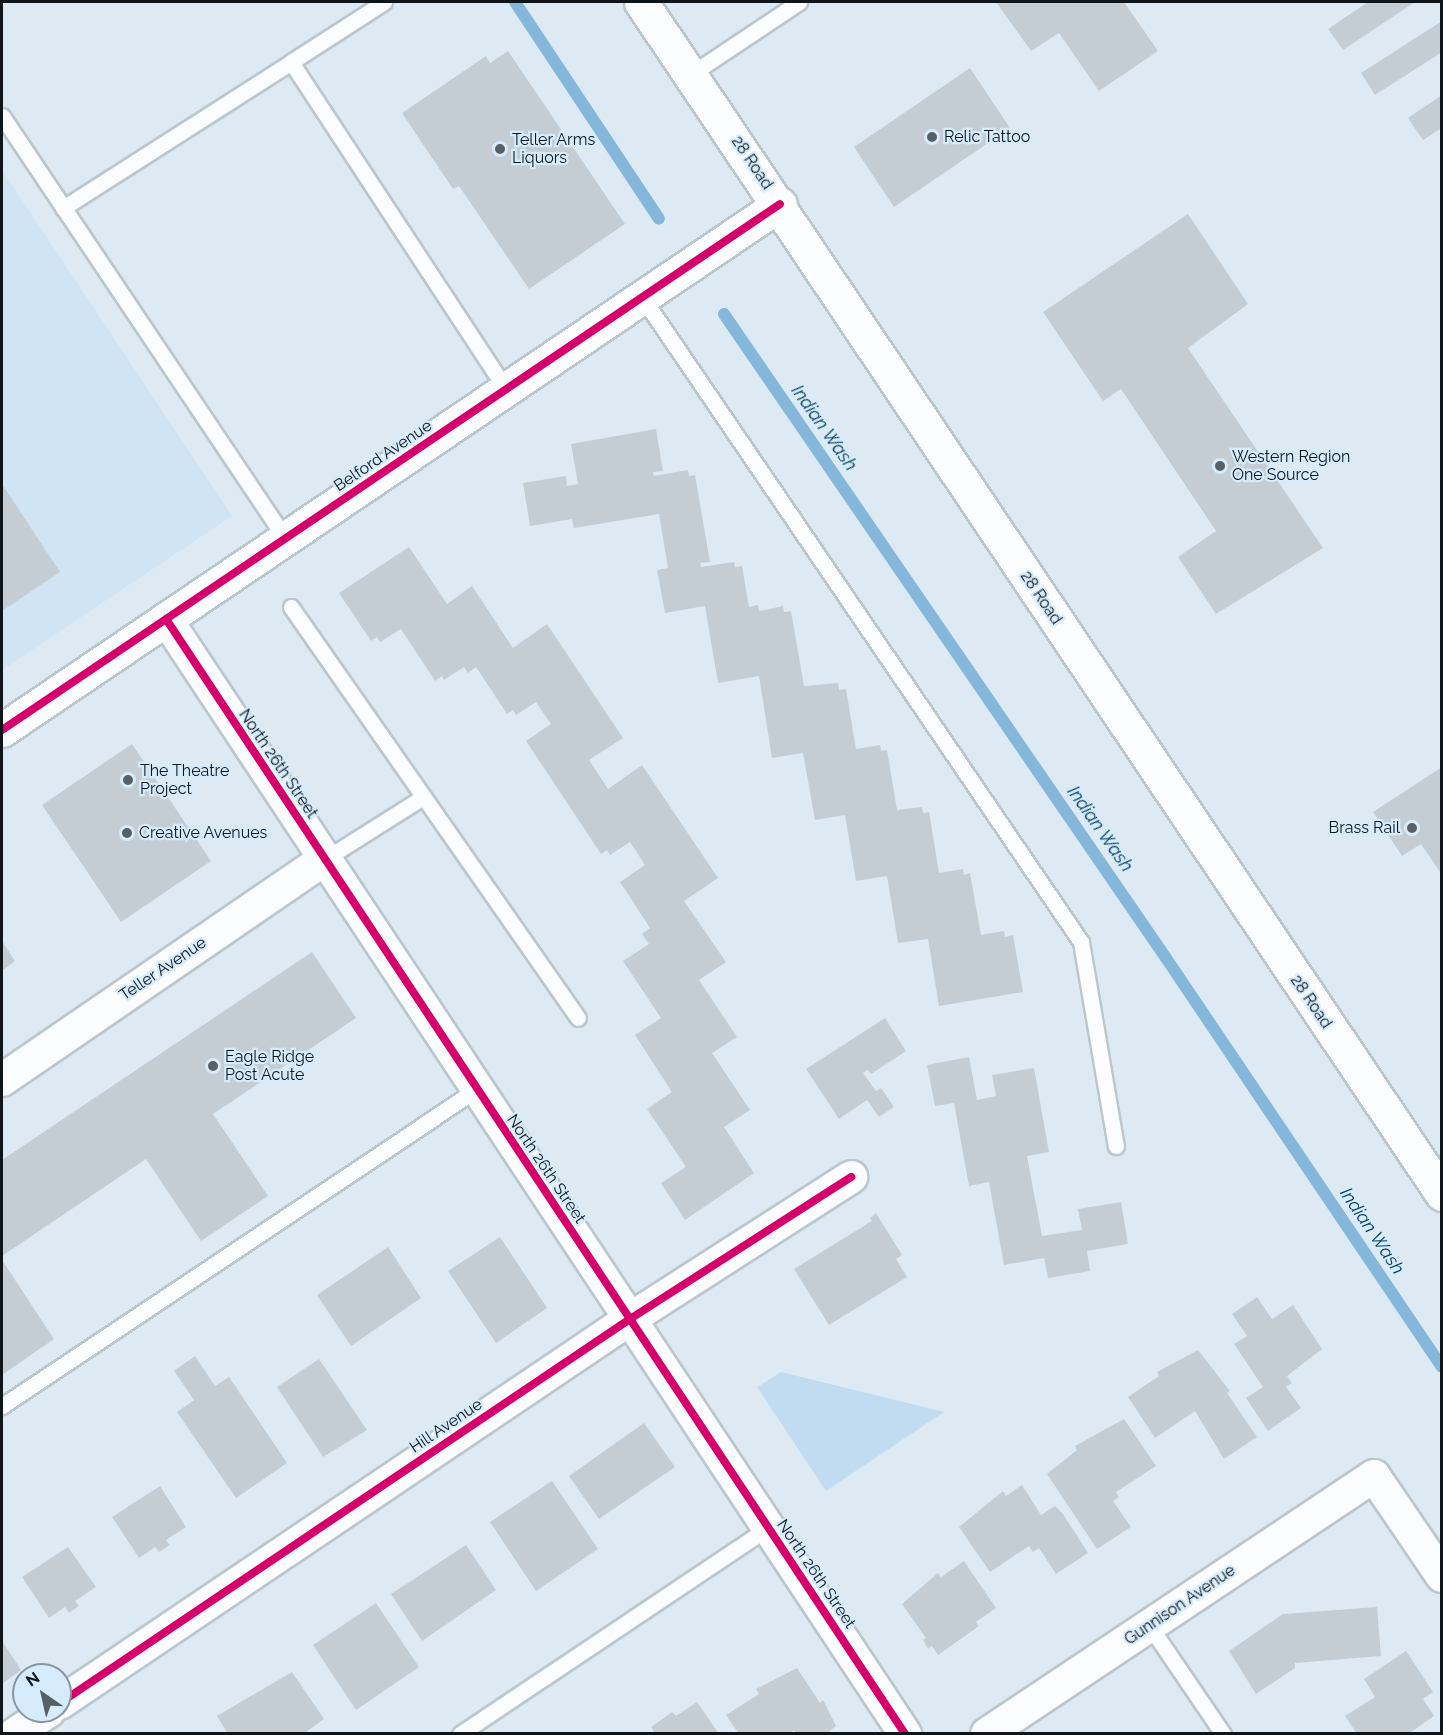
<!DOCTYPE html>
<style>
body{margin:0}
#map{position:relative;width:1443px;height:1735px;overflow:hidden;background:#deeaf3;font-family:Raleway,sans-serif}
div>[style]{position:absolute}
.built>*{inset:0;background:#d0e4f4}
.green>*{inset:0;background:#c1dcf0}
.stream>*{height:12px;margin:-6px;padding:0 6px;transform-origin:6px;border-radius:6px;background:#84b7d9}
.building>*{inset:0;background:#c4cdd4}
.roads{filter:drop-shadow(2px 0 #bcc6cd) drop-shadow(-2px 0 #bcc6cd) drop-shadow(0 2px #bcc6cd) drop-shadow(0 -2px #bcc6cd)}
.lane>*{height:15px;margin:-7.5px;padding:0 7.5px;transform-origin:7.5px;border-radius:7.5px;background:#fafcfd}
.street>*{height:32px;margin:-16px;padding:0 16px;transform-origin:16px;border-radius:16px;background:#fafcfd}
.secondary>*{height:33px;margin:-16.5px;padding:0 16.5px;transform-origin:16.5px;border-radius:16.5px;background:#fafcfd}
.cycleway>*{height:8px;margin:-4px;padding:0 4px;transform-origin:4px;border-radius:4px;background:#d6006c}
.dots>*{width:16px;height:16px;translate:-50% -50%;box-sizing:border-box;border:3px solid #d6ebfb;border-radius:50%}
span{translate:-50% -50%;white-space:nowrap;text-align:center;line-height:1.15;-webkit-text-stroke:4.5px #d6ebfb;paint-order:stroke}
.poi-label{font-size:16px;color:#0e151b}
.left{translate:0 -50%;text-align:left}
.right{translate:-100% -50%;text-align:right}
.street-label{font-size:16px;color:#0e151b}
.water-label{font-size:18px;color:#003a58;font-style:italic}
.frame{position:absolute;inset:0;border:3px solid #0e151b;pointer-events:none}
.north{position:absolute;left:12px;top:1663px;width:60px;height:60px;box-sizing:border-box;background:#d6ebfb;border:2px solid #8695a1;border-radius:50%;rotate:326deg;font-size:16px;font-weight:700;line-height:24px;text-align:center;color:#0e151b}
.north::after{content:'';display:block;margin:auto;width:21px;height:27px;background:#576067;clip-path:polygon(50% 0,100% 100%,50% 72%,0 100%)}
</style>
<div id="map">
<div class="built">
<div style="clip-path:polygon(2px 170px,232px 516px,2px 670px)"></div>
</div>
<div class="green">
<div style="clip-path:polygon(781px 1372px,944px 1412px,826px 1491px,757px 1387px)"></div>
</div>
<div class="stream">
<div style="left:515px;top:2px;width:260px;rotate:56.4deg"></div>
<div style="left:724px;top:314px;width:781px;rotate:55.54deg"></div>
<div style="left:1166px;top:958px;width:493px;rotate:56deg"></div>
</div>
<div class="building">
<div style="clip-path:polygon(996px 2px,1124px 2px,1158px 51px,1099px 91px,1059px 33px,1031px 51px)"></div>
<div style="clip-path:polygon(1368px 2px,1415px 2px,1343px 50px,1328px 29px)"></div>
<div style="clip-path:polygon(1442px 21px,1442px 52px,1375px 95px,1361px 73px)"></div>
<div style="clip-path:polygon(508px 51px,625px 224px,529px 289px,459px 186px,453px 189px,402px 113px,486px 56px,490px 63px)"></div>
<div style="clip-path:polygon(970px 68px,1010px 128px,894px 207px,854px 147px)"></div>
<div style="clip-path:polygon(1442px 95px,1442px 128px,1423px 140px,1408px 118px)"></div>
<div style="clip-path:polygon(1188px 214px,1248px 304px,1188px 348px,1323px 548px,1216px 614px,1178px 557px,1216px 531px,1121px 389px,1103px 401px,1043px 312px)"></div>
<div style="clip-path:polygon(656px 429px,663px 471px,653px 472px,654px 476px,688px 470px,689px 476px,695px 475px,710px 562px,700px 563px,701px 567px,734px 562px,735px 567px,742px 566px,749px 607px,758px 605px,759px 611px,783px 606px,784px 612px,791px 611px,804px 686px,838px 683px,839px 690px,846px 689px,856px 749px,880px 745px,881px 751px,887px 750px,897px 810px,922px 807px,923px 813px,929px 812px,939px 873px,963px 869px,964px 875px,970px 873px,981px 935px,1004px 931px,1005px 937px,1013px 935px,1023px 992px,939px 1006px,928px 939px,898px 943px,887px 876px,856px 881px,845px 815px,815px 820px,803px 753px,772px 758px,759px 676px,718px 683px,705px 606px,665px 613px,657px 570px,668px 568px,659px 514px,574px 528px,572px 519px,530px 526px,523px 483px,566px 476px,567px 486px,578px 484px,571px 444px)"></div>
<div style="clip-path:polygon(2px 484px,60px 572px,2px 611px)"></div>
<div style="clip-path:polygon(409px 547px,447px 604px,472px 586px,513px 648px,547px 624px,623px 738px,589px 760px,608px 789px,642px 765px,718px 878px,684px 901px,726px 962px,699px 980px,737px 1037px,712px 1053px,750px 1110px,724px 1127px,754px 1173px,685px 1220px,661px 1183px,686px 1167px,647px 1109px,672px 1092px,635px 1035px,661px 1018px,623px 961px,649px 944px,642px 934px,650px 928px,620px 882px,645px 865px,630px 842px,610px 855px,607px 850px,601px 854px,526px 741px,551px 724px,536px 702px,516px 715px,513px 710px,507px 714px,476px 667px,468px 673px,464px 667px,444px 680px,442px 676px,435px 681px,401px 629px,380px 642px,377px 637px,371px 641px,339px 593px)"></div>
<div style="clip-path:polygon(132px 744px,211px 861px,121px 922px,42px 805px)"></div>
<div style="clip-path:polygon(1442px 767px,1442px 875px,1421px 844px,1402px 856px,1373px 812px)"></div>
<div style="clip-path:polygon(2px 941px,15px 961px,2px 971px)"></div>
<div style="clip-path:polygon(312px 952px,356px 1018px,213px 1114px,268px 1196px,201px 1241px,146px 1159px,2px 1256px,2px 1160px)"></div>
<div style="clip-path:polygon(885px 1018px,906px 1051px,871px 1074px,868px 1070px,863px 1073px,876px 1091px,881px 1088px,894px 1107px,879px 1117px,867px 1100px,839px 1119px,806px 1069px)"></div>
<div style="clip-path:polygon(969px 1057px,977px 1100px,996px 1096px,992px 1075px,1034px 1068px,1049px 1152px,1027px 1156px,1042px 1236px,1082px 1230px,1078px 1209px,1121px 1202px,1128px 1244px,1087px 1251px,1090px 1271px,1048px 1278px,1044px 1258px,1004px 1265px,989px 1182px,969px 1186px,954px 1103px,935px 1106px,927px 1065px)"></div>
<div style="clip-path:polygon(876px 1213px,902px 1255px,896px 1259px,907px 1277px,829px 1325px,794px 1269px,872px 1221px,870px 1218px)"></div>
<div style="clip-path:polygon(500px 1237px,547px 1308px,496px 1343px,448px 1271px)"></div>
<div style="clip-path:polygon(388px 1247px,421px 1298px,351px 1346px,317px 1295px)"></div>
<div style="clip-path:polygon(2px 1260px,54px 1339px,2px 1375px)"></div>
<div style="clip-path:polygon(1257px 1297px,1272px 1319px,1293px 1305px,1322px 1349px,1287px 1376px,1292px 1383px,1286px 1387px,1301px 1408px,1268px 1431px,1246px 1398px,1263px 1387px,1234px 1344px,1247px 1336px,1232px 1314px)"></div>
<div style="clip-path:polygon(1198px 1350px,1230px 1391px,1227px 1393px,1257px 1437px,1224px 1459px,1195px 1411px,1155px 1438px,1128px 1397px,1159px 1376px,1157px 1372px)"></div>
<div style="clip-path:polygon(195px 1356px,215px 1386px,229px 1377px,287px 1463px,236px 1498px,177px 1412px,194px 1400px,174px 1371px)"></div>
<div style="clip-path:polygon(319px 1359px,367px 1430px,323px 1457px,277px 1387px)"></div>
<div style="clip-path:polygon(1124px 1419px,1156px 1466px,1116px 1492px,1119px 1497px,1113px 1501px,1131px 1527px,1097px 1549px,1047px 1474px,1077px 1450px,1075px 1446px)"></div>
<div style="clip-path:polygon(644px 1423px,675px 1467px,599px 1519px,569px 1476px)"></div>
<div style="clip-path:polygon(552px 1481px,598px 1549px,536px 1591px,490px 1522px)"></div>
<div style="clip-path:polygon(1022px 1485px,1041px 1515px,1055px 1506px,1063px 1514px,1088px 1553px,1056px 1574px,1039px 1548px,1033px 1552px,1029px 1546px,990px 1572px,959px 1527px,1003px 1491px,1006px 1496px)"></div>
<div style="clip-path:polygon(160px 1486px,186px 1527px,166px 1540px,170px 1545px,159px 1552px,155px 1547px,139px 1558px,112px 1517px)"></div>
<div style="clip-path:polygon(466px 1545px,496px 1590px,422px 1641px,391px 1594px)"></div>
<div style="clip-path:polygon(68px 1547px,96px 1587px,75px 1601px,79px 1606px,69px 1613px,65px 1607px,49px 1618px,22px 1577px)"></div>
<div style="clip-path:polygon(964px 1561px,996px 1608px,976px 1622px,979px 1626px,938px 1655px,932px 1646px,928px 1649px,923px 1640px,926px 1638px,902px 1604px,938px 1573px,941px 1577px)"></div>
<div style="clip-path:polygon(376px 1603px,419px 1667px,356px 1710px,313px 1645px)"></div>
<div style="clip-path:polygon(1377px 1607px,1381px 1656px,1295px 1663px,1295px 1668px,1256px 1694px,1229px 1651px,1283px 1614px)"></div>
<div style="clip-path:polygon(2px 1641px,21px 1670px,2px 1684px)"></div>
<div style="clip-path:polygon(1406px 1651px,1433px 1692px,1423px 1699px,1434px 1716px,1408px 1734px,1357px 1734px,1345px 1716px,1375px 1697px,1364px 1679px)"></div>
<div style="clip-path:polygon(797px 1668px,820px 1703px,823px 1700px,836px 1726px,826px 1734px,797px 1734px,794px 1730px,789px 1734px,739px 1734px,726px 1715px,759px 1694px,756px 1689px)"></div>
<div style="clip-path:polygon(292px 1672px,324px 1719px,303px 1734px,228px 1734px,217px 1716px)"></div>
<div style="clip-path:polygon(697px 1702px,719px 1734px,650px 1734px,654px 1731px,651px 1727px,672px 1712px,676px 1716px)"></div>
</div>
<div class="roads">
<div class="lane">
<div style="left:384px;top:2px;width:111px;rotate:147.2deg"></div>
<div style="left:291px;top:62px;width:391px;rotate:56.7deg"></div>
<div style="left:691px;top:74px;width:130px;rotate:-33.7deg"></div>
<div style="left:2px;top:116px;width:508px;rotate:56.15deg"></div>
<div style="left:63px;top:208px;width:271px;rotate:-32.6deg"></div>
<div style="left:642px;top:297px;width:780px;rotate:55.76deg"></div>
<div style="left:1081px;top:942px;width:207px;rotate:80.3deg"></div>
<div style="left:291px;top:607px;width:501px;rotate:55.07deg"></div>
<div style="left:325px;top:859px;width:116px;rotate:-32.3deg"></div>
<div style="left:2px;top:1406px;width:571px;rotate:-33.72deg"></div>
<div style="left:1149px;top:1625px;width:132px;rotate:55.8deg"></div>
<div style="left:460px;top:1734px;width:372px;rotate:-33.8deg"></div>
</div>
<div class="street">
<div style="left:166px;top:619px;width:1338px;rotate:56.46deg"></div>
<div style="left:2px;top:1080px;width:391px;rotate:-34.4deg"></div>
<div style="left:60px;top:1703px;width:687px;rotate:-33.97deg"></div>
<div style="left:630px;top:1319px;width:263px;rotate:-32.7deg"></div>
<div style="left:15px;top:1734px;width:41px;rotate:-34.1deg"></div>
<div style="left:987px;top:1734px;width:465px;rotate:-33.7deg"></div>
<div style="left:1374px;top:1476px;width:121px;rotate:55.8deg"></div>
</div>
<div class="secondary">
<div style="left:641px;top:2px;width:1436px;rotate:56.1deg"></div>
<div style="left:2px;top:730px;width:939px;rotate:-34.06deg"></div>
</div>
</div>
<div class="cycleway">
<div style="left:166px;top:619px;width:1338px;rotate:56.46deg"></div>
<div style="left:2px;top:730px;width:939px;rotate:-34.06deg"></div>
<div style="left:60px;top:1703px;width:687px;rotate:-33.97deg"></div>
<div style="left:630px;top:1319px;width:263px;rotate:-32.7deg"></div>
</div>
<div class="dots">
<div style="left:932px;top:137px;background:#576067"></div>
<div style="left:500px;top:149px;background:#576067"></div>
<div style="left:1220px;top:466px;background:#576067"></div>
<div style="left:128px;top:780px;background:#576067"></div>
<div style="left:1412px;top:828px;background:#576067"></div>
<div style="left:127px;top:833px;background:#576067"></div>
<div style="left:213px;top:1066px;background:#576067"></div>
</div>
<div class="poi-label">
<span class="left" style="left:944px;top:137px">Relic Tattoo</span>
<span class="left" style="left:512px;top:149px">Teller Arms<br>Liquors</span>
<span class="left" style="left:1232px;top:466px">Western Region<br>One Source</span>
<span class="left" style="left:140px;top:780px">The Theatre<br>Project</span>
<span class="right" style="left:1400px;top:828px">Brass Rail</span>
<span class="left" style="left:139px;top:833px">Creative Avenues</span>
<span class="left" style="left:225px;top:1066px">Eagle Ridge<br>Post Acute</span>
</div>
<div class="street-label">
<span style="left:752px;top:163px;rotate:56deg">28 Road</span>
<span style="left:383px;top:456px;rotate:-34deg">Belford Avenue</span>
<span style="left:1041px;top:598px;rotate:56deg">28 Road</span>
<span style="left:278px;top:764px;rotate:56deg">North 26th Street</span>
<span style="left:163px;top:969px;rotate:-34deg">Teller Avenue</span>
<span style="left:1311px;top:1002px;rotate:56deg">28 Road</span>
<span style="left:546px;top:1169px;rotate:56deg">North 26th Street</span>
<span style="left:446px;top:1426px;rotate:-34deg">Hill Avenue</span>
<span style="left:816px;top:1574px;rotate:56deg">North 26th Street</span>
<span style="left:1180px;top:1605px;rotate:-34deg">Gunnison Avenue</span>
</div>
<div class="water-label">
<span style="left:824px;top:428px;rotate:55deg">Indian Wash</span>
<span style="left:1100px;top:829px;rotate:55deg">Indian Wash</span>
<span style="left:1372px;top:1231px;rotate:56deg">Indian Wash</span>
</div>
<div class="frame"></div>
<div class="north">N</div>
</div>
